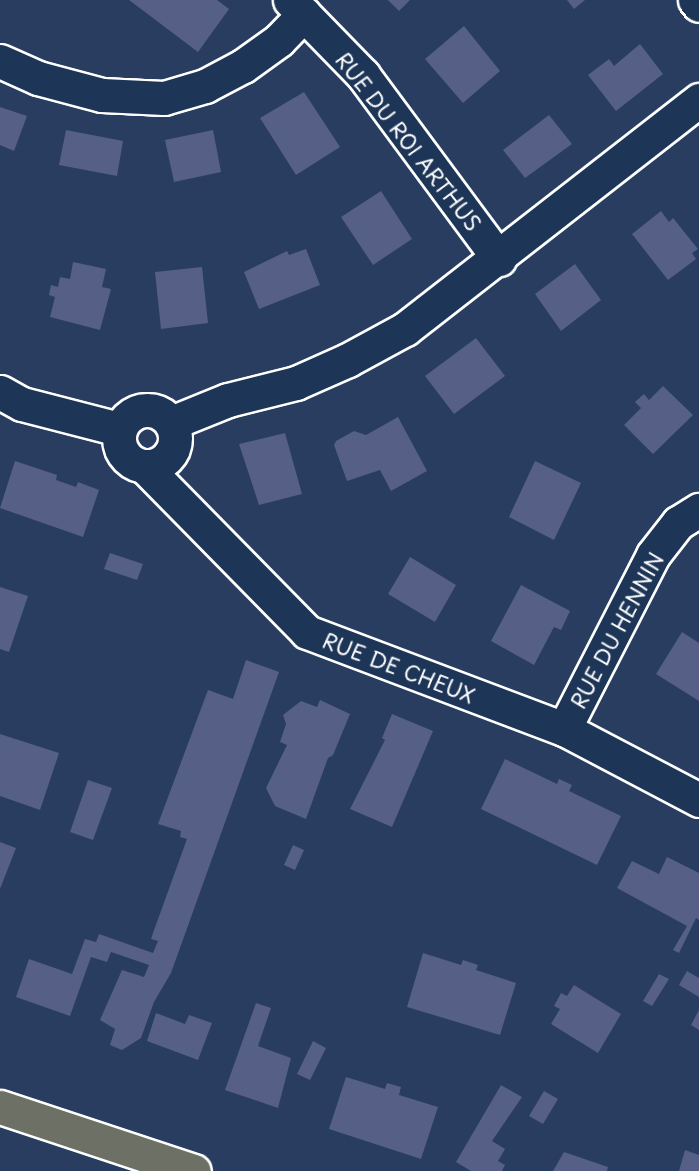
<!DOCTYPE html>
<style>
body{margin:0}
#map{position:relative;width:699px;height:1171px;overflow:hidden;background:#283d60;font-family:"Playpen Sans",sans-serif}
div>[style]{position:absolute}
.building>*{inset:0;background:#565f86}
.roads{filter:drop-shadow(2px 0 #fff) drop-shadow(-2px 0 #fff) drop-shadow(0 2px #fff) drop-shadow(0 -2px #fff)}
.minor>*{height:33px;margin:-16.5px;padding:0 16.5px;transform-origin:16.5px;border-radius:16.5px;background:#1d3557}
.minor>.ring{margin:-16.5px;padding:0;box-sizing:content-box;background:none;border:33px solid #1d3557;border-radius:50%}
.major>*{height:33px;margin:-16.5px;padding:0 16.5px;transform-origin:16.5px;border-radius:16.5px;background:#6c7065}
span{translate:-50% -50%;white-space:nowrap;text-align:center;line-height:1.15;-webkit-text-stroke:5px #1d3557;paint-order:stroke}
.street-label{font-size:21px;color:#fff}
</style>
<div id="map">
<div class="building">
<div style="clip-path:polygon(129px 0,217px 0,229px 9px,198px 52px)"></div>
<div style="clip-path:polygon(388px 0,410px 0,399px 11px)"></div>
<div style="clip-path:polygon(567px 0,585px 0,574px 9px)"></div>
<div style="clip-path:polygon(464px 26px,500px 71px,463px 103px,425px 59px)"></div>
<div style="clip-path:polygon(640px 44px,663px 74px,616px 111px,588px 75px,609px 59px,614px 66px)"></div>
<div style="clip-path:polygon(304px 92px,340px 147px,296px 175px,260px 118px)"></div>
<div style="clip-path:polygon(0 107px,27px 116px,14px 151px,0 145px)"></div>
<div style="clip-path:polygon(549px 115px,572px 144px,525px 178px,503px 150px)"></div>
<div style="clip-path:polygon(66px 130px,123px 141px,117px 176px,59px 165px)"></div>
<div style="clip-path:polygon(213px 130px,221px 172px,174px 182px,165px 140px)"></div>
<div style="clip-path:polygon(381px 191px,412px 239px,373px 265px,341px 217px)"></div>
<div style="clip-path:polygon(661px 211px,669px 222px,673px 218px,698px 249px,692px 253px,696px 259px,668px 280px,632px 234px)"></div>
<div style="clip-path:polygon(306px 249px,320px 285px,259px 309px,244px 272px,287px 251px,289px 255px)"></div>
<div style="clip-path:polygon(73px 262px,106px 269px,102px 287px,111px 289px,100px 330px,50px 317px,55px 297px,49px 295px,51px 285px,58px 287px,60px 277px,70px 279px)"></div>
<div style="clip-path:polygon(575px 264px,601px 300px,561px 331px,535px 294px)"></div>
<div style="clip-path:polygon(202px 267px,208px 323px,161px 329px,155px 272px)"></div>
<div style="clip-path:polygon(476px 338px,505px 376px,454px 414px,425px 376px)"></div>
<div style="clip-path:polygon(663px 386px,693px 415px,653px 454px,624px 425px,641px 408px,635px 402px,644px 394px,649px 400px)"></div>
<div style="clip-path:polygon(398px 417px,427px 471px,391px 491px,380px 470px,347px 481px,334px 445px,336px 441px,354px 431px,366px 435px)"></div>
<div style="clip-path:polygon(285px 433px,302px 494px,259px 505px,239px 444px)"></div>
<div style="clip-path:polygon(15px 461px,57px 475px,56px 480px,76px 487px,78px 482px,99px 490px,83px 537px,0 508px)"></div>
<div style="clip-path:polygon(535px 461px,581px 483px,554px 540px,509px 517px)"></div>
<div style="clip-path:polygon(110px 553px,143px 564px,137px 580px,104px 569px)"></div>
<div style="clip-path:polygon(410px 557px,456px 585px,435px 622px,388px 594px)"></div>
<div style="clip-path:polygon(521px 585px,570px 611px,561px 630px,554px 627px,534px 665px,491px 641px)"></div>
<div style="clip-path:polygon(0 587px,28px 596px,9px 652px,0 649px)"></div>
<div style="clip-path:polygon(682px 632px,699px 643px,699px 701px,656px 674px)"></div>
<div style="clip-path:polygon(246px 660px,279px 672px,171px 973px,154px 1002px,141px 1038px,122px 1050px,110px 1045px,115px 1029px,100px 1020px,122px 970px,144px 977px,149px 965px,111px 952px,107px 962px,91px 957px,70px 1016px,16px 997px,29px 959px,72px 974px,85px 939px,96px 942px,99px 934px,153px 953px,158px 941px,151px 939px,153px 933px,187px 839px,180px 837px,181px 831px,158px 824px,208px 690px,233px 699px)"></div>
<div style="clip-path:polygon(320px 700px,350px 714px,333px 755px,328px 758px,306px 819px,275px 806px,266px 788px,287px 745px,280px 742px,286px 724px,283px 715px,301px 701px,317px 707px)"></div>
<div style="clip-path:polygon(392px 714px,433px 731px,392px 827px,350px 809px,385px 740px,382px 738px)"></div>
<div style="clip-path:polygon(0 734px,59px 753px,40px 810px,0 796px)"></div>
<div style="clip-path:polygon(505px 759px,557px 784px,559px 779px,572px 785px,569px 791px,621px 816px,597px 865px,481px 809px)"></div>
<div style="clip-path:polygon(88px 780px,112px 788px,93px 840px,70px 832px)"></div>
<div style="clip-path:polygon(0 842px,16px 848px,0 889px)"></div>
<div style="clip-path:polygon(293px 845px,304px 850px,295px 870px,284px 865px)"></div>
<div style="clip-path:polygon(667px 857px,699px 873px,699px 920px,696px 918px,679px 953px,673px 950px,687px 926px,617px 888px,632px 861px,659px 874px)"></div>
<div style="clip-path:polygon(423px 953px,461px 965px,463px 960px,478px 965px,476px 970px,516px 983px,500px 1035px,407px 1007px)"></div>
<div style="clip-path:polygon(687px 971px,699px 978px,699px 997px,679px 985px)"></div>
<div style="clip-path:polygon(659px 974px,669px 979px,652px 1006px,643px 1001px)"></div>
<div style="clip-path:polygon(574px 985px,621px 1014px,598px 1053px,551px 1024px,560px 1009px,554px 1006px,561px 993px,567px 996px)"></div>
<div style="clip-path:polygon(256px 1003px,271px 1008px,258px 1046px,291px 1058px,278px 1108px,225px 1090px)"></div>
<div style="clip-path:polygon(699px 1010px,699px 1030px,691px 1025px)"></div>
<div style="clip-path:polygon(156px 1013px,185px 1024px,189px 1015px,212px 1023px,198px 1060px,147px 1041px)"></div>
<div style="clip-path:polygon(313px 1041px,326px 1048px,310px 1080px,297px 1074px)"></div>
<div style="clip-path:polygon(346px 1077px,385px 1089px,387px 1083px,401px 1087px,399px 1095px,438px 1107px,421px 1159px,329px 1129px)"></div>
<div style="clip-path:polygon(501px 1085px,522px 1097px,492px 1141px,505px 1149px,498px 1161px,505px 1165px,502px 1171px,471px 1171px,456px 1162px)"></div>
<div style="clip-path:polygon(544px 1091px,558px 1099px,543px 1124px,529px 1116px)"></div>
<div style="clip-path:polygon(685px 1150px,699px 1155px,699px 1171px,679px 1171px)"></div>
<div style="clip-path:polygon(564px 1152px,608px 1167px,607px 1171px,553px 1171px)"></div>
</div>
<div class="roads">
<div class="minor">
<div style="left:290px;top:0;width:105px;rotate:45.8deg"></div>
<div style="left:363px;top:75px;width:229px;rotate:53.5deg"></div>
<div style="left:695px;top:0;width:6px;rotate:51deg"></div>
<div style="left:0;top:61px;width:42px;rotate:24.1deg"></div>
<div style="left:38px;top:78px;width:66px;rotate:14.9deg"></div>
<div style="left:102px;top:95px;width:62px;rotate:2.8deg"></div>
<div style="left:164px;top:98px;width:43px;rotate:-16.3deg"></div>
<div style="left:205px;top:86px;width:43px;rotate:-27.8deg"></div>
<div style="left:243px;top:66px;width:44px;rotate:-35.8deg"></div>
<div style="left:279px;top:40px;width:36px;rotate:-46deg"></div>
<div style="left:0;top:392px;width:25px;rotate:29deg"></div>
<div style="left:22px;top:404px;width:100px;rotate:14.5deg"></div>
<div class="ring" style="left:119px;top:410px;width:23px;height:23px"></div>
<div style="left:171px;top:423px;width:61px;rotate:-22deg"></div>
<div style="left:228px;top:400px;width:70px;rotate:-14deg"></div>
<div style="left:296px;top:383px;width:57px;rotate:-23.9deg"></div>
<div style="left:348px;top:360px;width:65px;rotate:-28.5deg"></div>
<div style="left:405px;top:329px;width:373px;rotate:-37.9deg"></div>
<div style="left:145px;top:467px;width:231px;rotate:45.5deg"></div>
<div style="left:307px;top:632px;width:275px;rotate:20.7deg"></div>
<div style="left:564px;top:729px;width:153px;rotate:27.7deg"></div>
<div style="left:564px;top:729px;width:195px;rotate:-62.9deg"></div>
<div style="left:653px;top:555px;width:41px;rotate:-52deg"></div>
<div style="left:678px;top:523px;width:25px;rotate:-32deg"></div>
</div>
<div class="major">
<div style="left:0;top:1107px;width:204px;rotate:18.3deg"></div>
</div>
</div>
<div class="street-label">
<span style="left:409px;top:141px;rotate:52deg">RUE DU ROI ARTHUS</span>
<span style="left:616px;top:630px;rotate:-62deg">RUE DU HENNIN</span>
<span style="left:399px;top:667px;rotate:21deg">RUE DE CHEUX</span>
</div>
</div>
